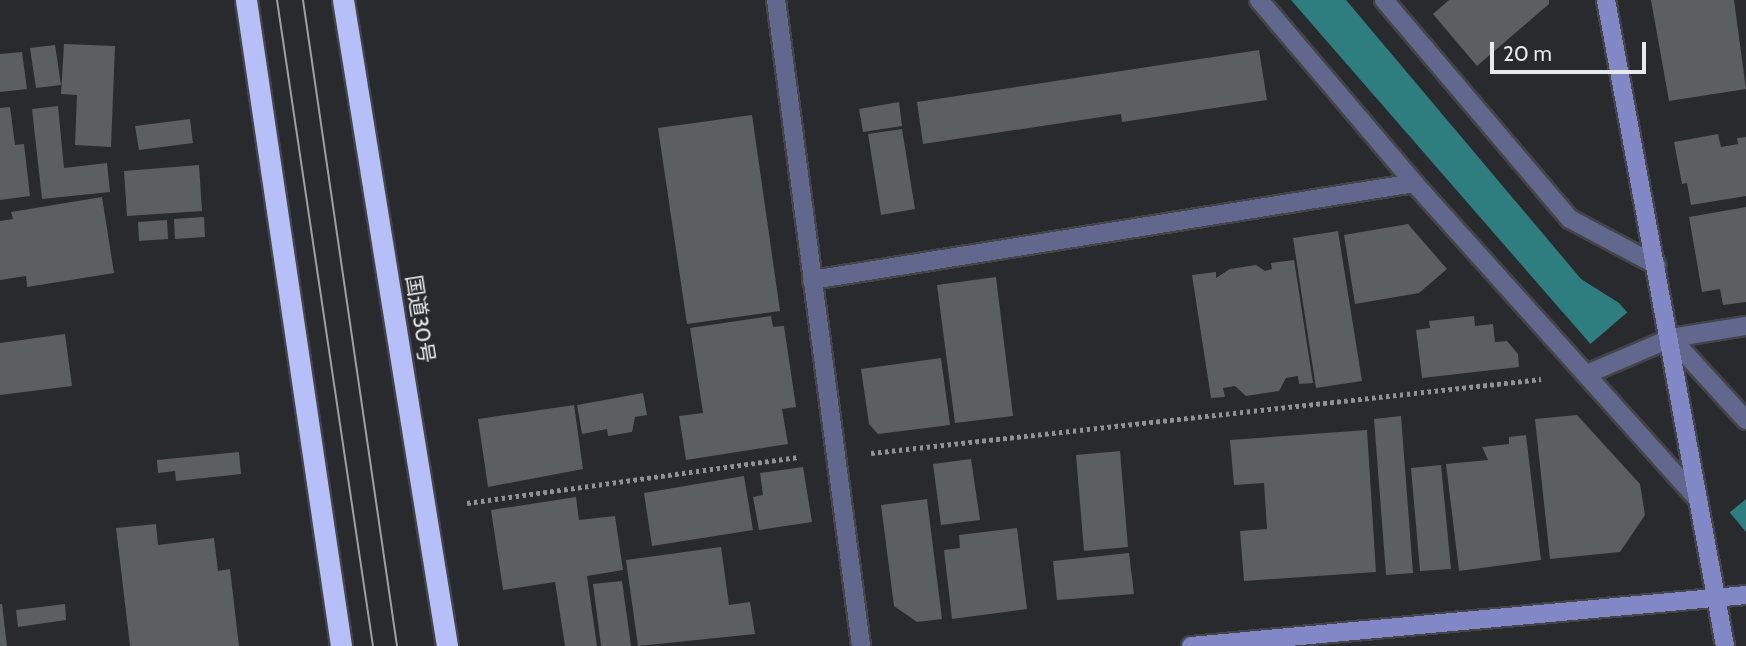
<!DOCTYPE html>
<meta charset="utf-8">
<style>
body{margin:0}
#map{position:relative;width:1746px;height:646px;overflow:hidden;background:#282a2d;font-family:Cabin,"Noto Sans JP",sans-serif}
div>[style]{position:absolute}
.water>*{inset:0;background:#2f7e7f}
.pier>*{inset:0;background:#282a2d}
.building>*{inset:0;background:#5b5f61}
.path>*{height:4.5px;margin-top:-2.25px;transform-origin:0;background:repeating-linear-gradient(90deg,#909194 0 3.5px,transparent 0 7px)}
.roads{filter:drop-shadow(2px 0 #434548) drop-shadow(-2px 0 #434548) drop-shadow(0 2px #434548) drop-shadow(0 -2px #434548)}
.street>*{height:18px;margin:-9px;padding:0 9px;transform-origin:9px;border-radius:9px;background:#62678d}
.secondary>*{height:18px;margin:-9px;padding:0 9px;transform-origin:9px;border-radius:9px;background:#8288c6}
.highway>*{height:21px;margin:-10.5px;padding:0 10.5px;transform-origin:10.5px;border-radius:10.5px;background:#b7bff8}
.tram>*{height:2px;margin:-1px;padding:0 1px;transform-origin:1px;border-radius:1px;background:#9e9fa2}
span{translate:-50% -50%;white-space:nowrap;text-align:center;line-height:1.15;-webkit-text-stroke:5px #282a2d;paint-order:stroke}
.street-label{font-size:21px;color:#e8e9eb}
.scale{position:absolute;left:1490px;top:42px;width:156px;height:32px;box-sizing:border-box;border:4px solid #e8e9eb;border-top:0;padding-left:9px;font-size:21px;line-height:24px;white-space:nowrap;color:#e8e9eb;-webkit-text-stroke:5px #282a2d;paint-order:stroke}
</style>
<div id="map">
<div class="water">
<div style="clip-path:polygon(1291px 0,1346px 0,1581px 279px,1619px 303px,1746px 448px,1746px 532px,1587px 340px)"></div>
</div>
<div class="pier">
<div style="clip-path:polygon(1630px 310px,1746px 444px,1746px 499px,1729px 513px,1588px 346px)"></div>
</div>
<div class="building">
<div style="clip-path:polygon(1449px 0,1549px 0,1549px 4px,1477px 66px,1433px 14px)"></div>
<div style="clip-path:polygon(1651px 0,1734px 0,1746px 89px,1669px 101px)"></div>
<div style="clip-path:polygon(64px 44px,115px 46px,111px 147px,75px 145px,77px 95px,61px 94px)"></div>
<div style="clip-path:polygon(55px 45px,61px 85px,36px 88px,30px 48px)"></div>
<div style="clip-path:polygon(1259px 50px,1267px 100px,1122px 122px,1121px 114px,923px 144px,917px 102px)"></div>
<div style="clip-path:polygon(22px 52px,27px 89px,0 92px,0 54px)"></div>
<div style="clip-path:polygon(899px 102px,902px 126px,863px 132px,859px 109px)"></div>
<div style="clip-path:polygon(58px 106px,64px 168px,107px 163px,110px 192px,42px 199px,32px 109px)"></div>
<div style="clip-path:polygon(10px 107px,15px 145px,24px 144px,30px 196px,0 200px,0 108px)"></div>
<div style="clip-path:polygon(752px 115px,780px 311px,687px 324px,658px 128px)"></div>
<div style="clip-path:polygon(190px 119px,193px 143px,139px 150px,135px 126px)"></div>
<div style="clip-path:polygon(902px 129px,915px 209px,881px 215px,868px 134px)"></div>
<div style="clip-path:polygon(1718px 134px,1721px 147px,1738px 144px,1737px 138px,1746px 137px,1746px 196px,1691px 205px,1687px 183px,1682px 184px,1674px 142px)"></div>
<div style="clip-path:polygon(199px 165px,202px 211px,127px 216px,124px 171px)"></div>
<div style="clip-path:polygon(102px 197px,114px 273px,27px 287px,26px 276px,0 280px,0 221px,13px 219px,11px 212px)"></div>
<div style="clip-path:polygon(1746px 207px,1746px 302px,1723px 305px,1720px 289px,1702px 292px,1689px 217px)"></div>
<div style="clip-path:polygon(204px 217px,205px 237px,175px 239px,174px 219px)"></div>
<div style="clip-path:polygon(167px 220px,168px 239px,139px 241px,138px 222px)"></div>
<div style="clip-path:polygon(1408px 224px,1447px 269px,1419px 293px,1355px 304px,1344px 235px)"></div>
<div style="clip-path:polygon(1338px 231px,1362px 381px,1316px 388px,1293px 238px)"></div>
<div style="clip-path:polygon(1294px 260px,1313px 383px,1299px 384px,1298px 376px,1286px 378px,1279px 391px,1246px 396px,1235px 386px,1223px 388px,1225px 397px,1211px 398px,1192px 275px,1216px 272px,1216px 278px,1230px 269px,1256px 265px,1265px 271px,1272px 269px,1271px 263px)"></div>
<div style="clip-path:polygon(996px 277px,1013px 416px,955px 423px,937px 285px)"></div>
<div style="clip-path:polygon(771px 316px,773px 327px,784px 326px,796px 407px,782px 409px,788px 444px,686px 460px,679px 416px,703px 413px,690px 328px)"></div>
<div style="clip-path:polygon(1474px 316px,1475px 326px,1493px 324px,1495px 342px,1507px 341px,1518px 354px,1519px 367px,1422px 378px,1416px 330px,1430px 328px,1429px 321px)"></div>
<div style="clip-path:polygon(65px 334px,72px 386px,0 395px,0 343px)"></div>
<div style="clip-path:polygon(941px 358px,950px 425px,878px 434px,869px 424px,861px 369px)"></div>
<div style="clip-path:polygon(643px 393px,647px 415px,635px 417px,632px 432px,608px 436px,607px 429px,582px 434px,577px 405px)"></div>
<div style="clip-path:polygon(574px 405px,583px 469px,488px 487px,478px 419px)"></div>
<div style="clip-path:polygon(1577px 415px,1640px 484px,1645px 515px,1620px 552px,1550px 559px,1535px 419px)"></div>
<div style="clip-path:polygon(1401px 416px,1413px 573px,1386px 575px,1374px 419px)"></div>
<div style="clip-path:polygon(1367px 430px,1376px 572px,1244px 581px,1240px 531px,1267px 529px,1264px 483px,1234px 485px,1230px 440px)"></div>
<div style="clip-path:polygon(1526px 435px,1541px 560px,1459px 571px,1446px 464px,1488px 460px,1482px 447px,1509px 444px,1509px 437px)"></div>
<div style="clip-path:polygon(1120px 451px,1128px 547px,1084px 551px,1076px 455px)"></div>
<div style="clip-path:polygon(239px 452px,241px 474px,176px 481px,175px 471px,158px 473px,157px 460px)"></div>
<div style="clip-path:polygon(971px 459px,980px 520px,941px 525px,933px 464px)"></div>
<div style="clip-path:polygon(1441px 465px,1451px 569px,1420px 571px,1411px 468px)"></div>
<div style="clip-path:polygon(803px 467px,812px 522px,759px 530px,753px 497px,763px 495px,760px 473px)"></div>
<div style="clip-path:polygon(744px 476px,753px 530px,652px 546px,644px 493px)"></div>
<div style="clip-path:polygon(576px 497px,579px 520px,615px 516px,623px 570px,587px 576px,597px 646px,565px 646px,555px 582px,503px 590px,491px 510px)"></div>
<div style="clip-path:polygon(927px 499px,942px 619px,917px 622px,894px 606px,881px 505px)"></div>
<div style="clip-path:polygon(156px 524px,158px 545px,214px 538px,218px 571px,230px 569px,239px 646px,130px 646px,116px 528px)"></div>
<div style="clip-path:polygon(1017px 528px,1027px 609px,952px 619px,944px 550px,960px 548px,959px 535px)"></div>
<div style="clip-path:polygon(721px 547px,729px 605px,750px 602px,755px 634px,638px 646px,626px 560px)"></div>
<div style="clip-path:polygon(1129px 553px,1134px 594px,1057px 600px,1053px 561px)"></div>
<div style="clip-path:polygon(622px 581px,631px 646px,601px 646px,593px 584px)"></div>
<div style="clip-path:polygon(0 604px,2px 604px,7px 646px,0 646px)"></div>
<div style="clip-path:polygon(65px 604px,66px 620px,18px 627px,16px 610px)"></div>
</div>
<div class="path">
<div style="left:871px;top:453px;width:674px;rotate:-6.3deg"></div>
<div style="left:467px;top:503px;width:336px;rotate:-7.9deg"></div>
</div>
<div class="roads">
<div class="street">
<div style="left:776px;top:0;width:652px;rotate:82.5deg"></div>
<div style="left:1259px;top:0;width:240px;rotate:49.7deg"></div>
<div style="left:1384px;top:0;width:287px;rotate:49.7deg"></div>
<div style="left:1570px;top:219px;width:98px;rotate:28.1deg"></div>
<div style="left:812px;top:280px;width:610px;rotate:-9.15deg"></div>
<div style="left:1414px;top:183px;width:426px;rotate:48.1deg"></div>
<div style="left:1671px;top:338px;width:111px;rotate:47.6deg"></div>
<div style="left:1587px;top:374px;width:91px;rotate:-23.2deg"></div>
<div style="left:1671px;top:338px;width:76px;rotate:-9.1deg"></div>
</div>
<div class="secondary">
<div style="left:1606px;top:0;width:657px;rotate:79.56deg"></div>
<div style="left:1191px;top:646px;width:557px;rotate:-5.25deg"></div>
</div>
<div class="highway">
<div style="left:246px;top:0;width:653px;rotate:81.63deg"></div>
<div style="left:343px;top:0;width:654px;rotate:80.85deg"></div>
</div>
</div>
<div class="tram">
<div style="left:277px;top:0;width:653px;rotate:81.55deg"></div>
<div style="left:303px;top:0;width:653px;rotate:81.72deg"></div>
</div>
<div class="street-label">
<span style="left:420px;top:319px;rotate:81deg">国道30号</span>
</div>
<div class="scale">20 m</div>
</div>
